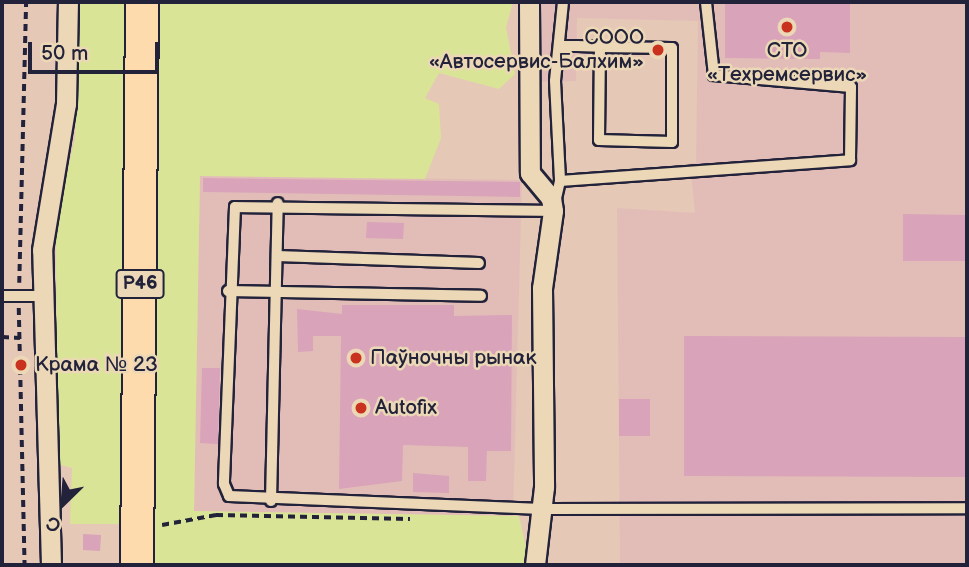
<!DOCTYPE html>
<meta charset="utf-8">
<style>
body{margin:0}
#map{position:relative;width:969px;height:567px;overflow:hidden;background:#e6c8b7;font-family:"Balsamiq Sans",sans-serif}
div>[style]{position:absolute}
.built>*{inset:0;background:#e2bdb8}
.green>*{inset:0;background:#d9e497}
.building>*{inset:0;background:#d9a3b9}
.path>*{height:3.5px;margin-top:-1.75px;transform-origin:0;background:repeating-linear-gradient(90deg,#22223b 0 7px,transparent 0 12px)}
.roads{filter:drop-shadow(2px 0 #22223b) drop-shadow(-2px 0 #22223b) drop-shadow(0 2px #22223b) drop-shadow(0 -2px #22223b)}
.lane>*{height:10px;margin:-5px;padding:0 5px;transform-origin:5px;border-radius:5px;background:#ecd8b6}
.street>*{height:19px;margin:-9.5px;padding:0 9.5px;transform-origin:9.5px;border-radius:9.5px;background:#ecd8b6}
.primary>*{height:32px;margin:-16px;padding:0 16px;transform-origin:16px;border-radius:16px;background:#fedbac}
.dots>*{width:19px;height:19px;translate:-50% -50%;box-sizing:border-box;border:4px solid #ecd8b6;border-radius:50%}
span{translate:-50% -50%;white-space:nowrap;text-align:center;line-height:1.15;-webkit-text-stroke:5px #ecd8b6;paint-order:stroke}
.shield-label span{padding:2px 5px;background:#ecd8b6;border:2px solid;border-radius:5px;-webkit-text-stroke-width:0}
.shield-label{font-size:19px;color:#22223b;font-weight:700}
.poi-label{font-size:21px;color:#22223b}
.right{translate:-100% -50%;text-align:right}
.left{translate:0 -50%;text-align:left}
.frame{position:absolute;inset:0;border:4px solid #22223b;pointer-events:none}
.north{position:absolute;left:28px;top:469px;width:70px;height:70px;-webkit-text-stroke:5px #ecd8b6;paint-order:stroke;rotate:205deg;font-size:19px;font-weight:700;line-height:28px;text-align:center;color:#22223b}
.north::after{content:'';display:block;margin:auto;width:24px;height:32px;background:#22223b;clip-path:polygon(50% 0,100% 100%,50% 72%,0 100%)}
.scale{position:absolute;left:28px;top:42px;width:131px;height:32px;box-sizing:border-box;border:4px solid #22223b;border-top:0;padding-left:9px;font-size:21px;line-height:24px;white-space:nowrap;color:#22223b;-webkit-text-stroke:5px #ecd8b6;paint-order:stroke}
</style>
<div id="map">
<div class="built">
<div style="clip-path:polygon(539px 2px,967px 2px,967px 565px,620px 565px,617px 208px,695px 213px,690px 163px,696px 163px,698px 21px,577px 18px,576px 81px,539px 82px)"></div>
<div style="clip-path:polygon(200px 175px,522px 180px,513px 516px,194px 511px)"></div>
</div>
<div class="green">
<div style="clip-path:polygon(79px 2px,129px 2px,125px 524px,70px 524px,72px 468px,57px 464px,56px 221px,75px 138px)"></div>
<div style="clip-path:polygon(154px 2px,513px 2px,506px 27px,515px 74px,499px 89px,439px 73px,425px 98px,439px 104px,441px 138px,425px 179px,200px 176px,194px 511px,519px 516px,530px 565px,151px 565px)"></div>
</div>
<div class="building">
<div style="clip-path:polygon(725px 2px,850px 2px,850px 53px,820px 52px,820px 59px,725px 58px)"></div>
<div style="clip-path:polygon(203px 178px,520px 182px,520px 197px,203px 192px)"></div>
<div style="clip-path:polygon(903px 214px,967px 215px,967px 261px,903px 261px)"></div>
<div style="clip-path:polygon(367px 222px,404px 223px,403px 239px,366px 238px)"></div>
<div style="clip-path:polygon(342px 305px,454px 305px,454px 316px,512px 315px,511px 451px,487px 451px,486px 481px,468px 481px,468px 447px,403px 445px,402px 481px,339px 489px,341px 336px,313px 336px,313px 351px,298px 352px,297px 309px,342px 314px)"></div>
<div style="clip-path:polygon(684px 336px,967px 337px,967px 477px,684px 476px)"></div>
<div style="clip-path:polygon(202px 368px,220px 368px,218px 444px,200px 443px)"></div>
<div style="clip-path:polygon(619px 399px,650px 399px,650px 436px,619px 436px)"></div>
<div style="clip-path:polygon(413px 473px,449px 476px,449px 493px,413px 492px)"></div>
<div style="clip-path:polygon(83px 534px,101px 535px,100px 551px,83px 550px)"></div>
</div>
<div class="path">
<div style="left:19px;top:283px;width:281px;rotate:-88.6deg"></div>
<div style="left:19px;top:308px;width:257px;rotate:88.7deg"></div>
<div style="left:2px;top:337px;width:18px;rotate:3deg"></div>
<div style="left:162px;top:525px;width:55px;rotate:-10.5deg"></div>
<div style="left:216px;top:515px;width:194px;rotate:1.2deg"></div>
</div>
<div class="roads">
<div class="lane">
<div style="left:563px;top:2px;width:79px;rotate:95.8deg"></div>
<div style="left:555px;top:81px;width:100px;rotate:87.1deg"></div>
<div style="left:560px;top:181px;width:31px;rotate:103deg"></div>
<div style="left:553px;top:211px;width:318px;rotate:-179.3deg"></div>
<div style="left:235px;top:207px;width:277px;rotate:92.3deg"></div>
<div style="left:224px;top:484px;width:13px;rotate:67deg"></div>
<div style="left:229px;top:496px;width:313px;rotate:2.4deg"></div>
<div style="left:542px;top:509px;width:425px;rotate:-0.1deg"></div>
<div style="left:559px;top:46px;width:18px"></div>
<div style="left:577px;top:46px;width:23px;rotate:2deg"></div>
<div style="left:600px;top:47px;width:72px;rotate:0.8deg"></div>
<div style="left:672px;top:48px;width:94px;rotate:90deg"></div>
<div style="left:672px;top:142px;width:73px;rotate:-178.4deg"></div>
<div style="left:599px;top:140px;width:93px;rotate:-89.4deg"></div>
<div style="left:560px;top:181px;width:291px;rotate:-4.1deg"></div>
<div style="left:850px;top:160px;width:73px;rotate:-89.2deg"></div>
<div style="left:851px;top:87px;width:138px;rotate:-175deg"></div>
<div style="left:714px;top:75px;width:73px;rotate:-96.3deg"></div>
<div style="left:277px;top:256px;width:202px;rotate:2deg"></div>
<div style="left:228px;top:291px;width:253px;rotate:1.1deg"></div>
<div style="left:2px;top:296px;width:40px"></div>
<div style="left:271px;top:501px;width:298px;rotate:-88.7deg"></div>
</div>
<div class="street">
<div style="left:529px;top:2px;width:171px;rotate:89.7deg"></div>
<div style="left:530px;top:173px;width:33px;rotate:50deg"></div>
<div style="left:551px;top:198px;width:13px;rotate:81deg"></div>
<div style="left:553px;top:211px;width:78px;rotate:98.1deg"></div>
<div style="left:542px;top:288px;width:199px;rotate:89.4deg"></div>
<div style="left:544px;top:487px;width:79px;rotate:96.6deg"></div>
<div style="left:51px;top:565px;width:315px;rotate:-91.6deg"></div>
<div style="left:42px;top:250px;width:148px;rotate:-80.7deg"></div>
<div style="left:66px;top:104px;width:102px;rotate:-88.9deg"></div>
</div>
<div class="primary">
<div style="left:137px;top:565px;width:563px;rotate:-89.49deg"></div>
</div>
</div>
<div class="dots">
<div style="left:787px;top:27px;background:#c8321e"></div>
<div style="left:658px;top:50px;background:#c8321e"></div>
<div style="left:356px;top:358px;background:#c8321e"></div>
<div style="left:21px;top:365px;background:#c8321e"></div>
<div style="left:361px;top:408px;background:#c8321e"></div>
</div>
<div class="shield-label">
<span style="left:140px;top:284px">Р46</span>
</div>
<div class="poi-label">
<span class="right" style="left:644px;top:50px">СООО<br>«Автосервис-Балхим»</span>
<span style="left:787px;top:63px">СТО<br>«Техремсервис»</span>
<span class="left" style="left:370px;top:358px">Паўночны рынак</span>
<span class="left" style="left:35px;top:365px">Крама № 23</span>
<span class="left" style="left:375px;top:408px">Autofix</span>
</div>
<div class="frame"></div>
<div class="north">С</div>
<div class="scale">50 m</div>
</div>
